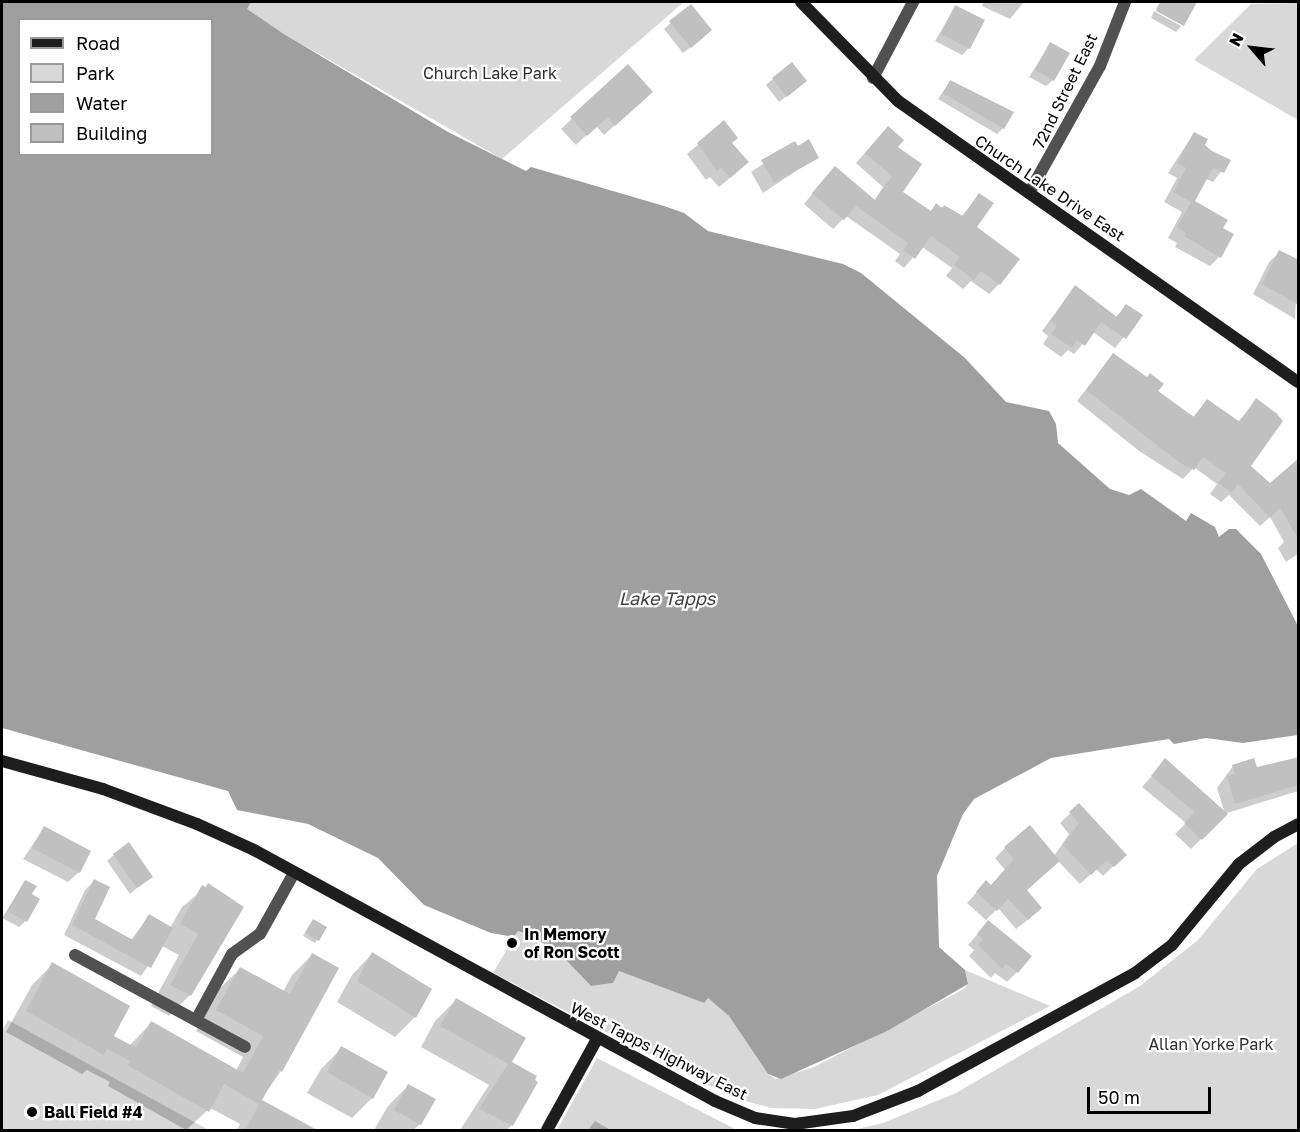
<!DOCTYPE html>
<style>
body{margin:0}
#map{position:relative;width:1300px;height:1132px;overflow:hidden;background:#fff;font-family:"Golos Text",sans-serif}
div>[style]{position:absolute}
.green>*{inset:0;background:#d8d8d8}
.water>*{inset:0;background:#9f9f9f}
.shadow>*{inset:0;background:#0003}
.building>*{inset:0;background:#c0c0c0}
.street>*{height:12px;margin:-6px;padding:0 6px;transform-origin:6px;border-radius:6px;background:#515151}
.secondary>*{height:12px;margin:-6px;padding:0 6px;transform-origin:6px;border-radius:6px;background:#1e1e1e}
.dots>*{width:16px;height:16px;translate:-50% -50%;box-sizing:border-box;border:3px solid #fff;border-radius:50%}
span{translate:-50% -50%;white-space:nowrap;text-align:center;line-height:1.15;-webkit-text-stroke:4.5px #fff;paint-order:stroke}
.park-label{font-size:16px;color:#2f2f2f}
.street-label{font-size:16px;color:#000}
.poi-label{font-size:16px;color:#000;font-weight:700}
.left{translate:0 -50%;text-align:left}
.water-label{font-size:18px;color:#404040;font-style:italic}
.frame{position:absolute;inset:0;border:3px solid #000;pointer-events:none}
.legend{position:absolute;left:18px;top:18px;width:195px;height:138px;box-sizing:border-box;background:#fff;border:2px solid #999;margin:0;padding:8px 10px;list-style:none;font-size:18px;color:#000}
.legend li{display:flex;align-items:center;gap:12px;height:30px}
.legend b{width:30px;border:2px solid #999}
.north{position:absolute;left:1222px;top:18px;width:60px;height:60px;-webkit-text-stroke:4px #fff;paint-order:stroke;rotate:298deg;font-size:16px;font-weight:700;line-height:24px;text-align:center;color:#000}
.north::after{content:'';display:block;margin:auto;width:21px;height:27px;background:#000;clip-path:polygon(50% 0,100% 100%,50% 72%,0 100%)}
.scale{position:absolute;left:1087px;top:1087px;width:124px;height:27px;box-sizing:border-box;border:3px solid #000;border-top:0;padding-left:8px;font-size:18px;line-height:21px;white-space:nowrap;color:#000;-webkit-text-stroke:4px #fff;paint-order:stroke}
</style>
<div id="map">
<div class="green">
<div style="clip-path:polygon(251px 2px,684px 2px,502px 159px,284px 34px,246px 9px)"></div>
<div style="clip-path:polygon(1298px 3px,1298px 120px,1194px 60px,1251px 4px)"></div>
<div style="clip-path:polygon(1298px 843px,1298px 1130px,853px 1130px,883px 1123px,956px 1093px,1140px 986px,1198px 940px,1257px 869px)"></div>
<div style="clip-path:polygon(518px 931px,564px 958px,591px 986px,612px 983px,619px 971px,704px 1003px,707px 997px,729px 1016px,768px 1074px,776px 1079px,814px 1067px,964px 989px,968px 984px,965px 970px,1050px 1006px,878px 1095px,815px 1109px,771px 1108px,738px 1099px,702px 1082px,493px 973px)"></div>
<div style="clip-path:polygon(8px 1020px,209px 1130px,210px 1130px,2px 1130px,2px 1031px)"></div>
<div style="clip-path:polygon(597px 1058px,737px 1130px,557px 1130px)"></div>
</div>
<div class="water">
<div style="clip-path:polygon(evenodd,2px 2px,251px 2px,247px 9px,284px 34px,448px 132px,526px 171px,531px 167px,664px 206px,684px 213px,708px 231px,843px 264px,861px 273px,965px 358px,1006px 402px,1049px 411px,1056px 424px,1058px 443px,1110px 489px,1129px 495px,1141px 489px,1186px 521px,1191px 513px,1215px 527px,1219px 537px,1229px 529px,1236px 529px,1261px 554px,1298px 626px,1298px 735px,1243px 743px,1206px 738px,1174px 744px,1169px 739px,1051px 758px,974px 799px,963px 814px,937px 876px,939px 947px,965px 970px,968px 984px,887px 1031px,781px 1079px,768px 1074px,729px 1016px,708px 998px,704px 1003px,619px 971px,613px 983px,591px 986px,564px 958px,535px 938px,518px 931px,514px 937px,491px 933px,424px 905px,378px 858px,308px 824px,237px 810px,228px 791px,2px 728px,2px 2px,20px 20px,212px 20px,212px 154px,20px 154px,20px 20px)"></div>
</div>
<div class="shadow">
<div style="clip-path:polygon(984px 2px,1024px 2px,1010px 19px,982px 6px)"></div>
<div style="clip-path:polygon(1160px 2px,1196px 2px,1183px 25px,1156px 9px)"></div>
<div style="clip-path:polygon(690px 6px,704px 37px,683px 53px,664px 29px)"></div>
<div style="clip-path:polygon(955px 7px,969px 48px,962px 55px,935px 41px)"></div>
<div style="clip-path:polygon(1154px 11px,1181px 26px,1176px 32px,1151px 18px)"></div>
<div style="clip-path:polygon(1050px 44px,1053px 80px,1046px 86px,1029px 77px)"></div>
<div style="clip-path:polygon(628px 66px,641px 102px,604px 135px,596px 126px,576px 145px,561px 129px)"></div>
<div style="clip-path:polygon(773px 79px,798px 87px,779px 102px,766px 85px)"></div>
<div style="clip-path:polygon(950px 82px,1003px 128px,997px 134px,938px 99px)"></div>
<div style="clip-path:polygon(724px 123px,736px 173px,719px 187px,710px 177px,706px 180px,687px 154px)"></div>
<div style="clip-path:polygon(1194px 133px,1212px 153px,1229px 161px,1213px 182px,1206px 179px,1193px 201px,1221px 229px,1219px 257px,1210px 266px,1175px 247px,1177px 243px,1168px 238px,1182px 212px,1164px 202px,1177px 178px,1168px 173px)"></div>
<div style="clip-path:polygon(878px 138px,896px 147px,901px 192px,930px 212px,936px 205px,961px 217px,979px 195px,975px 228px,999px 284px,989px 294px,971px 281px,963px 289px,946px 276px,952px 268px,922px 247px,904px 268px,895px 261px,900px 254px,846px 216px,833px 229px,804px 204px,825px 178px,874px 201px,883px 187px,856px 163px)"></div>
<div style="clip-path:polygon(794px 143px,817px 157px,763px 193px,751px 172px)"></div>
<div style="clip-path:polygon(1280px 252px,1298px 261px,1295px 319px,1253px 294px,1269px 262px)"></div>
<div style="clip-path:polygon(1075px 287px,1115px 318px,1126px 306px,1140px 316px,1115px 348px,1093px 332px,1074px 354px,1068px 350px,1061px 357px,1043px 344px,1048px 336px,1042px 331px)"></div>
<div style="clip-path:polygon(1113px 355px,1192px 418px,1207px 401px,1238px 422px,1256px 400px,1249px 466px,1298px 510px,1298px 554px,1286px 562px,1278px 548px,1284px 542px,1270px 517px,1260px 526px,1229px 495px,1221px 502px,1210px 494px,1217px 484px,1194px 467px,1183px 479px,1139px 451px,1077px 401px)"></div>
<div style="clip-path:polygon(1298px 758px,1298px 791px,1227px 813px,1191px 849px,1175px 834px,1186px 823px,1142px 787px,1165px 761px,1225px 814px,1217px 788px,1233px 766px,1256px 768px)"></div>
<div style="clip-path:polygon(1079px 805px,1125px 855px,1103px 876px,1096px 869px,1080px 884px,1058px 861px,1026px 891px,1030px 918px,1016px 929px,998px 908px,986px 920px,967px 903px,986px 882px,991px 886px,1005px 870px,995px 858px,1005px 848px,1054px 856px,1069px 834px,1060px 823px)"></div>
<div style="clip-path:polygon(44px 828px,79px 872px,68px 882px,23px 859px)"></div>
<div style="clip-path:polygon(114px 855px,151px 876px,130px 894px,107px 861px)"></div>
<div style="clip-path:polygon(94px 881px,93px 920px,131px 940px,149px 916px,170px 928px,182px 907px,205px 888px,190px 995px,169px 1016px,151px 1006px,179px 955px,162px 946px,141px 976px,64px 935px,85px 890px)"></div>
<div style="clip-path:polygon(25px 882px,30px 895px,26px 921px,19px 927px,2px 918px)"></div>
<div style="clip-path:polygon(988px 922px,1017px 972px,1007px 982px,995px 973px,991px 978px,969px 956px,974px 950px,968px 945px)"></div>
<div style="clip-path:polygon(310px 924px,325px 927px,315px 943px,303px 936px)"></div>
<div style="clip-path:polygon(372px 954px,395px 966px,393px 970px,415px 1017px,395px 1037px,337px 1002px,352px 975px)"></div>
<div style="clip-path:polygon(312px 955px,281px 1071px,260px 1101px,314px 1130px,237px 1130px,240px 1124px,210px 1108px,186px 1130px,108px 1086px,110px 1082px,87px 1070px,82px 1074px,6px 1032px,32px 985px,53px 964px,112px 1036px,129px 1046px,151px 1023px,236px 1071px,243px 1057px,196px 1031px,219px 989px,240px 969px,283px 992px,292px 975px)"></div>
<div style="clip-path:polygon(456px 1000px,510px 1062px,512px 1125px,506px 1130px,460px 1130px,489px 1085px,421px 1047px,435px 1021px)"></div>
<div style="clip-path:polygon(342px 1048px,372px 1098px,352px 1118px,307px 1093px,321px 1069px)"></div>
<div style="clip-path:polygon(409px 1085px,434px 1099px,420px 1124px,413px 1130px,374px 1130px,388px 1106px)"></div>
<div style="clip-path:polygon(595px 1121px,609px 1129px,608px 1130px,588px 1130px)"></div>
</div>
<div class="building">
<div style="clip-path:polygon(1161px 2px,1197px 2px,1184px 26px,1156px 11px)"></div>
<div style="clip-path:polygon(691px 4px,712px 30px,691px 48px,669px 21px)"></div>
<div style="clip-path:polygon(955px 5px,985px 20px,970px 49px,941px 34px)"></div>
<div style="clip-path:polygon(1050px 42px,1070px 53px,1054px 81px,1035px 70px)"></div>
<div style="clip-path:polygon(792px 62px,807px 81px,787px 97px,772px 78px)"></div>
<div style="clip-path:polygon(628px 64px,653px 92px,615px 126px,608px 117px,587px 136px,570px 117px)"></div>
<div style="clip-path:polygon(950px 80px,1014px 112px,1004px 129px,943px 93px)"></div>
<div style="clip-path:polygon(724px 120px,738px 138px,732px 143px,749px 162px,730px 178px,721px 168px,717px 171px,697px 143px)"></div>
<div style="clip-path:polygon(888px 126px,904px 140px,898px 147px,922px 164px,903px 192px,931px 211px,936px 203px,942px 208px,944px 205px,963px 216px,979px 193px,994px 203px,977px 227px,1020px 259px,1000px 285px,981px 271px,974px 280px,954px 265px,960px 257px,931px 236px,915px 259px,903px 250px,908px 243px,856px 206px,844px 220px,812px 193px,835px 166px,875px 200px,892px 176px,865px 153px)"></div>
<div style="clip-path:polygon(1194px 132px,1208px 139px,1205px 145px,1212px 151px,1231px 160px,1224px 173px,1213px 168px,1195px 201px,1228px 220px,1223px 228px,1234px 234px,1221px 258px,1184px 236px,1186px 233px,1177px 227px,1191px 202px,1173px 192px,1186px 168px,1177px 163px)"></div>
<div style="clip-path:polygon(809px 139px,819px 158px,774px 183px,761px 160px,795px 141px,798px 146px)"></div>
<div style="clip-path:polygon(1279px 250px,1299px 260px,1299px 305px,1262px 284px)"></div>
<div style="clip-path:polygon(1075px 285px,1117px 317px,1126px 304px,1143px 315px,1126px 339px,1101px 322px,1085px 346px,1077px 340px,1072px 348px,1051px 334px,1057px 326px,1050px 321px)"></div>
<div style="clip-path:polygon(1113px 353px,1147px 377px,1150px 373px,1164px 384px,1158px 391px,1194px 417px,1207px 399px,1240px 422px,1256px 398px,1276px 413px,1283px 421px,1251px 466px,1270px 483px,1299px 458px,1299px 540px,1280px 508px,1270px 518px,1238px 484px,1232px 493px,1218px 483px,1226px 473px,1203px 457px,1194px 470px,1180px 463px,1086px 390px)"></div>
<div style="clip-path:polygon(1299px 757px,1299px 785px,1235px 804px,1227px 776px,1235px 774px,1232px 765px,1254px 758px,1257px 767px)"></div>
<div style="clip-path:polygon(1165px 758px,1228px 814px,1202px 840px,1184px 823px,1195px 812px,1151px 776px)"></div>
<div style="clip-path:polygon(1079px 803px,1127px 855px,1114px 867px,1107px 860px,1091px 875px,1063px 845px,1079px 823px,1069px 812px)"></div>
<div style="clip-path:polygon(1030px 825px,1060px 861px,1027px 890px,1042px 908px,1028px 920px,1008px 899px,997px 911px,976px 892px,986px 880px,991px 885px,1014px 859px,1004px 847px)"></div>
<div style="clip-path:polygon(44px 826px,91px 851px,80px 873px,32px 848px)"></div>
<div style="clip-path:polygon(129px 842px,153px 877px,137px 888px,113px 854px)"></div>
<div style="clip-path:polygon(94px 879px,110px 887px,95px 919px,133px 940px,149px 914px,173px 928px,151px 968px,72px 925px)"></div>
<div style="clip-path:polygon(25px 880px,37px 886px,32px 894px,40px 899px,27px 922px,7px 911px)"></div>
<div style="clip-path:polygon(208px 883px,244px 907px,191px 996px,170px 985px,198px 934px,180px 924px,202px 885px,206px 887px)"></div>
<div style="clip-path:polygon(313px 919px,327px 927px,319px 941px,305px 933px)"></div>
<div style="clip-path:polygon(988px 920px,1032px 956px,1018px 973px,1006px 964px,1002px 969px,978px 945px,983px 939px,977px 934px)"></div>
<div style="clip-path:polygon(372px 952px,432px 989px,416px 1018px,357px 981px)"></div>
<div style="clip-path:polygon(312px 953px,339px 968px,282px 1072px,279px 1070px,262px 1100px,319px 1131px,245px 1131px,259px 1104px,224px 1084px,209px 1112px,127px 1065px,130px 1061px,107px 1049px,104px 1055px,26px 1011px,52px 962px,130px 1006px,114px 1036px,136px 1048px,151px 1021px,243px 1073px,263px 1036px,216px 1010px,240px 967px,290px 994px)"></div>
<div style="clip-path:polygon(456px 998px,526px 1038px,512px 1062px,537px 1076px,535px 1080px,538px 1082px,513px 1126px,479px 1109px,508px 1064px,440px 1026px)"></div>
<div style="clip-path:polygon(341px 1046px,388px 1072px,373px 1099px,327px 1072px)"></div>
<div style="clip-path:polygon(408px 1084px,436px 1099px,421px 1125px,394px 1110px)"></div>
</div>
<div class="street">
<div style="left:873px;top:78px;width:86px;rotate:-62.2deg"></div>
<div style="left:1029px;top:193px;width:145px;rotate:-60.8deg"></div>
<div style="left:1100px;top:66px;width:69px;rotate:-68.7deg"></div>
<div style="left:75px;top:955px;width:193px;rotate:28.4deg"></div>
<div style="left:196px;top:1020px;width:75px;rotate:-61.4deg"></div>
<div style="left:232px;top:954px;width:34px;rotate:-36deg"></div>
<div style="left:260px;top:934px;width:70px;rotate:-60.9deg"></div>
</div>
<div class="secondary">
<div style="left:801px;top:2px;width:139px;rotate:45.6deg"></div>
<div style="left:898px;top:101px;width:489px;rotate:35.1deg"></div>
<div style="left:2px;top:761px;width:105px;rotate:15.5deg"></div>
<div style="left:103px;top:789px;width:100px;rotate:20.4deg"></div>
<div style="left:197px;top:824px;width:63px;rotate:24.5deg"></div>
<div style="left:254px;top:850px;width:525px;rotate:28.57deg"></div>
<div style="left:715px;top:1101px;width:43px;rotate:23deg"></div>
<div style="left:755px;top:1118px;width:40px;rotate:8.5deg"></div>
<div style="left:795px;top:1124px;width:59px;rotate:-7.9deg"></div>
<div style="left:853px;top:1116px;width:70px;rotate:-21deg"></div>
<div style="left:918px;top:1091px;width:247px;rotate:-28.5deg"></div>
<div style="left:1135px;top:973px;width:46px;rotate:-37.1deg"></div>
<div style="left:1172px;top:945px;width:105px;rotate:-50.4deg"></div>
<div style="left:1239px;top:864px;width:44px;rotate:-37.6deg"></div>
<div style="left:1274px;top:837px;width:27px;rotate:-28deg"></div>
<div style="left:547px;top:1130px;width:104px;rotate:-61.2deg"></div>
</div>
<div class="dots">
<div style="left:512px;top:943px;background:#000"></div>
<div style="left:32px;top:1112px;background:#000"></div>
</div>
<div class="park-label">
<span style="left:490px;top:73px">Church Lake Park</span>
<span style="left:1211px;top:1044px">Allan Yorke Park</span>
</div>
<div class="street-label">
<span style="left:1065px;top:91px;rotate:-64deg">72nd Street East</span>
<span style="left:1050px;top:188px;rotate:34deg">Church Lake Drive East</span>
<span style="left:659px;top:1051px;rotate:27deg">West Tapps Highway East</span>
</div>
<div class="poi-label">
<span class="left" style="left:524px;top:943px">In Memory<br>of Ron Scott</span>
<span class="left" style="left:44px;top:1112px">Ball Field #4</span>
</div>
<div class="water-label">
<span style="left:667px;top:598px">Lake Tapps</span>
</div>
<div class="frame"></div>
<ul class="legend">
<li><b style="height:8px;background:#1e1e1e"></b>Road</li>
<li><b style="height:16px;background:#d8d8d8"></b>Park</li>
<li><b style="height:16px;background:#9f9f9f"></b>Water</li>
<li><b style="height:16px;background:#c0c0c0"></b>Building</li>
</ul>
<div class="north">N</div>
<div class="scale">50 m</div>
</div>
